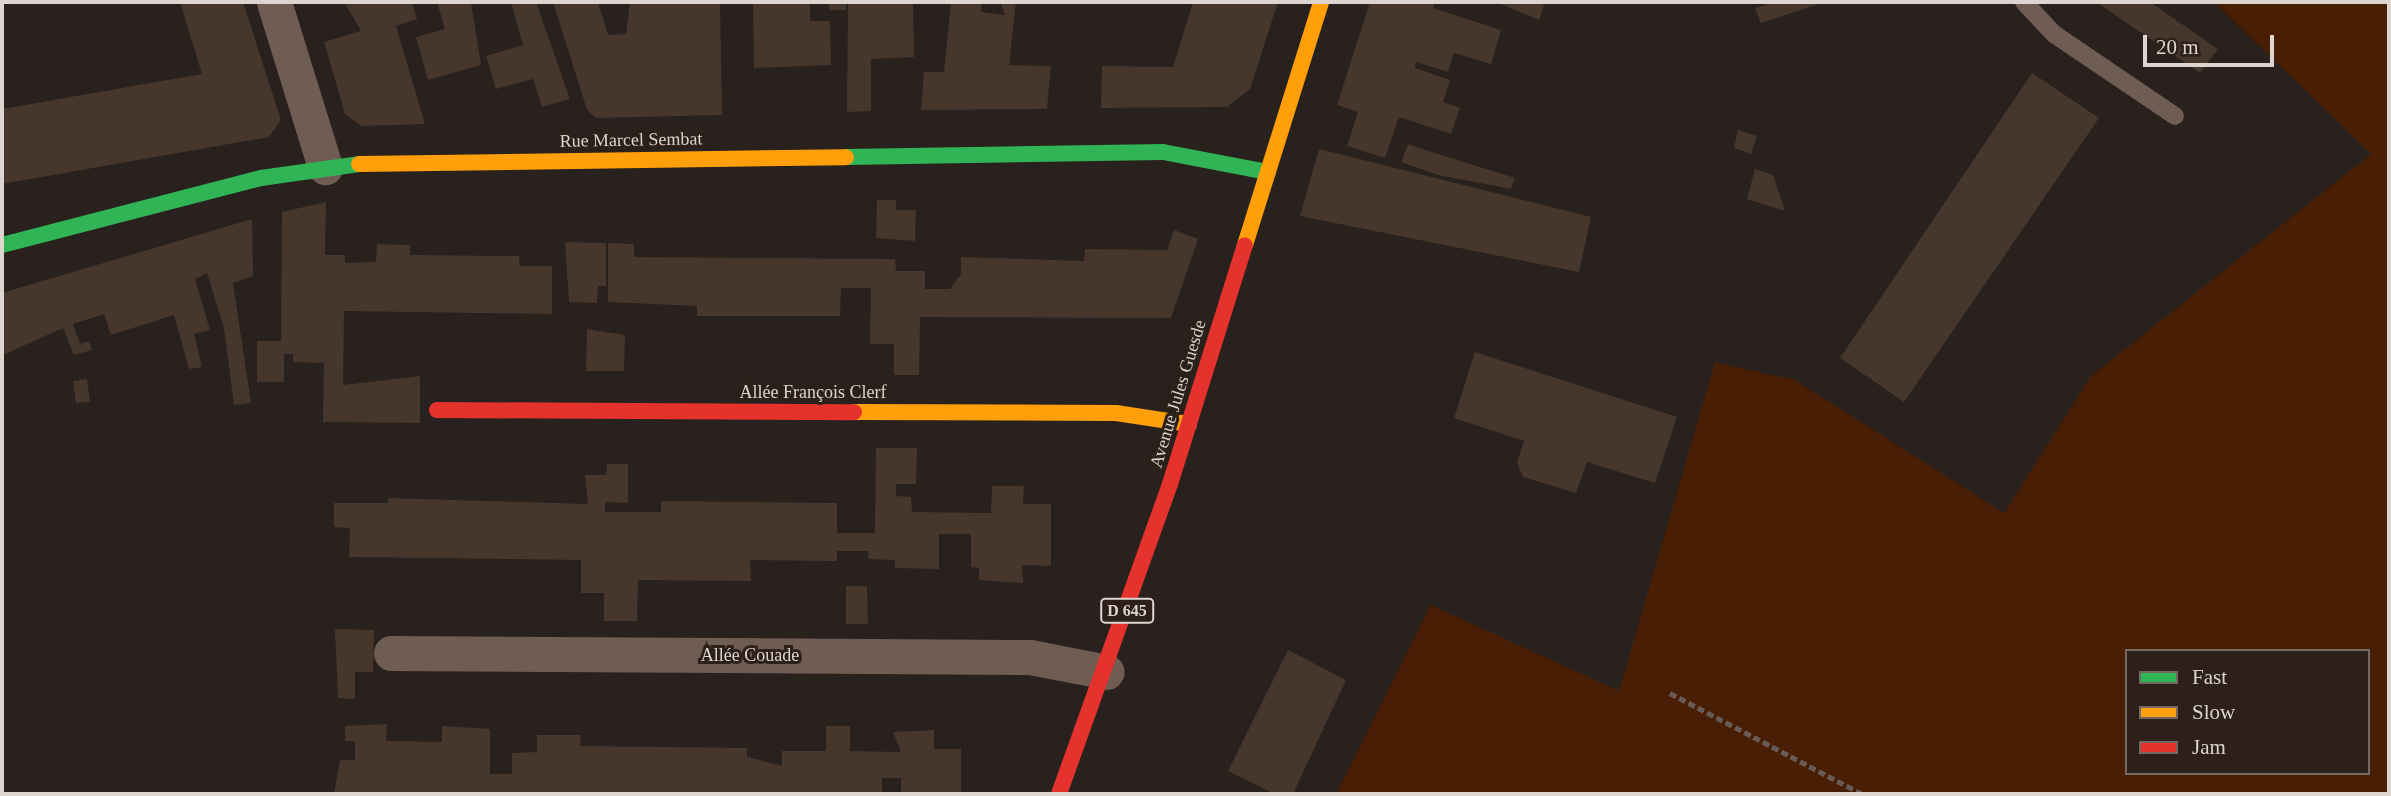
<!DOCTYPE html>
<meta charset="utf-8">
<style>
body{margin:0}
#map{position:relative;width:2391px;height:796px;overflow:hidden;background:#28211d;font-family:"Times New Roman",serif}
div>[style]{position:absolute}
.green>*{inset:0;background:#481f04}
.building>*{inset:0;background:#46362c}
.path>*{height:4.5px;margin-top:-2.25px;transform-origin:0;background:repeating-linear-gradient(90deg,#695c56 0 7px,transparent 0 10.5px)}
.lane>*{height:18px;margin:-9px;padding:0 9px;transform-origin:9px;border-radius:9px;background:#6f5d53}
.street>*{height:35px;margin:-17.5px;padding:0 17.5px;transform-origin:17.5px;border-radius:17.5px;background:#6f5d53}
.fast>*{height:16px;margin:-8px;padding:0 8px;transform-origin:8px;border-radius:8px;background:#30b455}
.slow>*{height:16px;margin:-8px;padding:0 8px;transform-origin:8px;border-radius:8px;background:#ff9f0a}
.jam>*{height:16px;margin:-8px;padding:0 8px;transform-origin:8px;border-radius:8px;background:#e5322d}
span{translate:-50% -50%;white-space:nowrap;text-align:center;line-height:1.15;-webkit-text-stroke:6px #2c2019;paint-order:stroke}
.shield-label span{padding:2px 5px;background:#2c2019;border:2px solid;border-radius:5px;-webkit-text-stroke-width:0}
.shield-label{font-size:16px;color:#ded5d1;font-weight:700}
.street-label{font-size:18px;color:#ded5d1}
.frame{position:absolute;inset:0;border:4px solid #ded5d1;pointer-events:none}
.legend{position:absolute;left:2125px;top:649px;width:245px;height:126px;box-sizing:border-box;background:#2c2019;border:2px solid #736863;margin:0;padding:9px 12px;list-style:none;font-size:21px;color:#ded5d1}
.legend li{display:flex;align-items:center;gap:14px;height:35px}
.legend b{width:35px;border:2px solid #736863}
.scale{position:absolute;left:2143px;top:35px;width:131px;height:32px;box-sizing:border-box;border:4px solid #ded5d1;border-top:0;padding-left:9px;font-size:21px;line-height:24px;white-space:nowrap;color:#ded5d1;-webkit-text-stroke:5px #2c2019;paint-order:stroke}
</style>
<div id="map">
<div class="green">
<div style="clip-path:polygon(evenodd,2214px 2px,2389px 2px,2389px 794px,1336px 794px,1431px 605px,1619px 691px,1715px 362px,1795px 380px,2004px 513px,2091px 376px,2371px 154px,2214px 2px,2127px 651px,2368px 651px,2368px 773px,2127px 773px,2127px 651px)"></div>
</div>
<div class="building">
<div style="clip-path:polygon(180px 2px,243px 2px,281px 120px,269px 137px,2px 184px,2px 109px,202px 74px)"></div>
<div style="clip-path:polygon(344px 2px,412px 2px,417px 19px,396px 26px,425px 124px,361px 126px,345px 114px,324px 42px,361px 31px)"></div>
<div style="clip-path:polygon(437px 2px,471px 2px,481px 65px,428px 80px,416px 37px,445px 29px)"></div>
<div style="clip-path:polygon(511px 2px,536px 2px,570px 99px,542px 107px,533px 79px,496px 89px,486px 56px,523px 45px)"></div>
<div style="clip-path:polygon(553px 2px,598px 2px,608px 35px,626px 34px,630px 2px,720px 2px,722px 115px,596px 118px,587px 110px)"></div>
<div style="clip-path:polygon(753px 2px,810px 2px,810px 21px,830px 21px,831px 65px,754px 68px)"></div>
<div style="clip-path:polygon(829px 2px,846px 2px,846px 10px,829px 10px)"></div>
<div style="clip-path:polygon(848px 2px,913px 2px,914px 57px,871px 59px,871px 111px,847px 112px)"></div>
<div style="clip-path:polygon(951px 2px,982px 2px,981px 12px,1005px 15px,1000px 2px,1016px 2px,1009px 65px,1051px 66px,1047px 109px,921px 110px,924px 72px,944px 72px)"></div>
<div style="clip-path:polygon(1193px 2px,1278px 2px,1250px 89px,1227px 107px,1101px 108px,1102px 66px,1173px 67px)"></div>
<div style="clip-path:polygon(1370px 2px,1435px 2px,1433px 8px,1501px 30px,1491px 64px,1454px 53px,1448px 72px,1416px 62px,1415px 68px,1450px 80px,1443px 102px,1460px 108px,1451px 134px,1399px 117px,1385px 158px,1347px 146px,1358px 112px,1337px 105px)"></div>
<div style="clip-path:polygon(1496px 2px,1545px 2px,1539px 20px)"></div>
<div style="clip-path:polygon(1775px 2px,1814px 2px,1816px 5px,1761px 23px,1755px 8px)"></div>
<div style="clip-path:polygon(2096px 2px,2150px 2px,2218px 49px,2200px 73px)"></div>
<div style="clip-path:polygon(2032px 73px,2099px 118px,1904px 402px,1840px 358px)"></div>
<div style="clip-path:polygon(1738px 130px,1757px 136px,1751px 154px,1734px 148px)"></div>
<div style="clip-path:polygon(1408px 144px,1413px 146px,1515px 178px,1511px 189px,1438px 175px,1401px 162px)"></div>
<div style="clip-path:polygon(1319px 149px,1591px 217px,1579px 272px,1300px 216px)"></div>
<div style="clip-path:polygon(1755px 169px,1773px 175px,1785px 211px,1747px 199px)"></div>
<div style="clip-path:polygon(877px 200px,896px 200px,896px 210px,916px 210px,915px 241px,876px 238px)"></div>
<div style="clip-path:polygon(326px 202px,325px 255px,345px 255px,345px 263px,376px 262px,377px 244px,410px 245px,410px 255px,519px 256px,520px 266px,552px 266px,552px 314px,344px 311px,343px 385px,420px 376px,420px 423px,323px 422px,324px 363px,293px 362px,293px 354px,284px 354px,284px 382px,257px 382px,257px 341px,281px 341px,282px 212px)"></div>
<div style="clip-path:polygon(252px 219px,253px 276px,233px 283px,251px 403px,234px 405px,224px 328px,207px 273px,195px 279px,210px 330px,194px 334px,202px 367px,189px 369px,174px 315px,111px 335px,104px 314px,73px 324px,80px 344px,89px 341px,92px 350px,74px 355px,63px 328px,3px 355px,2px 293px)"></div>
<div style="clip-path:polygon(1174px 230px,1198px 239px,1171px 318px,920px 317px,919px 375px,894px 375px,894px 344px,870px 344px,871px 288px,841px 288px,840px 316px,697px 316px,697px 306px,608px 302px,608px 243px,634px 244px,634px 257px,895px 259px,896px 271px,925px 271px,925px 289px,950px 289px,961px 274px,961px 257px,1084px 261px,1085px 249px,1167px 250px)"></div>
<div style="clip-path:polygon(565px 242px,606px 243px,606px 286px,598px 286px,597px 303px,569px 302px)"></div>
<div style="clip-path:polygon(587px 329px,625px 335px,624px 371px,586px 371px)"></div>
<div style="clip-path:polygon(1475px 352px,1677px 417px,1655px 483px,1587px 462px,1576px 493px,1523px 477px,1517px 462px,1524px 441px,1454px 418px)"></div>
<div style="clip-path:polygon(87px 379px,90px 402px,76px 403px,73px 381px)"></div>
<div style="clip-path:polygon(876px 448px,917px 448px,916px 484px,896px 484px,896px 496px,911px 497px,912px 512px,991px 513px,992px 486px,1024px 486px,1023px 504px,1051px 504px,1051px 566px,1022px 565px,1023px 583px,979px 580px,979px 568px,971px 567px,971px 534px,939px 534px,939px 569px,895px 568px,895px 560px,868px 559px,869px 551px,837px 551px,837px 561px,750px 560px,751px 581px,638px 580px,637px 621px,604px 621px,604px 593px,581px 593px,581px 560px,349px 557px,350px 528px,334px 527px,334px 503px,388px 503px,388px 498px,588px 504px,585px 475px,606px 475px,607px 464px,628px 464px,628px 503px,605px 502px,605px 512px,661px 512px,661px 501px,837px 503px,837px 533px,875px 533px)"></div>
<div style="clip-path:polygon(846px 586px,867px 586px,868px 624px,846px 624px)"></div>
<div style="clip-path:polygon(335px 629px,374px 630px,373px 672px,355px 672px,355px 699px,338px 698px)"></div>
<div style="clip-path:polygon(1288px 650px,1346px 680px,1293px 794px,1275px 794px,1228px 771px)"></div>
<div style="clip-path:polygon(387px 724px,386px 741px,442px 742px,442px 726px,490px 729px,490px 774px,512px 774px,512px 753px,537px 752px,537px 735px,581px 735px,580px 746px,747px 748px,747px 757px,782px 766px,782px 751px,826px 751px,826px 726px,850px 726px,850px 751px,901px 752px,893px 732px,934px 730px,934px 749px,961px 749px,961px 794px,901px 794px,901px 778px,882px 778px,882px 794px,334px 794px,340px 760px,355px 760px,355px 741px,345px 741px,345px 726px)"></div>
</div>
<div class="path">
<div style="left:1670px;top:693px;width:217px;rotate:27.7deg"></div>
</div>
<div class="lane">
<div style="left:2024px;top:2px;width:44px;rotate:46.8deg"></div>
<div style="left:2054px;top:34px;width:146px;rotate:34.1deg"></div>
</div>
<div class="street">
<div style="left:274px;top:2px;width:173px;rotate:72.8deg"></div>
<div style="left:391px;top:653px;width:639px;rotate:0.36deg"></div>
<div style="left:1030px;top:657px;width:78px;rotate:11deg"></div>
</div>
<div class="fast">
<div style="left:846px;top:157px;width:317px;rotate:-0.9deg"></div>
<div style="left:1163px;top:152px;width:107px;rotate:10.8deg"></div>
<div style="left:2px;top:245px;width:268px;rotate:-14.5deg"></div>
<div style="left:261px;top:178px;width:99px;rotate:-8.1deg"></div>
</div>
<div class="slow">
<div style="left:359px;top:164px;width:487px;rotate:-0.8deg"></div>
<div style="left:1245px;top:245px;width:255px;rotate:-72.6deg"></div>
<div style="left:854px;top:412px;width:262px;rotate:0.2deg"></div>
<div style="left:1116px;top:413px;width:74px;rotate:8.6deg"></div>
</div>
<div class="jam">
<div style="left:437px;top:410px;width:417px;rotate:0.3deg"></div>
<div style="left:1059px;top:794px;width:329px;rotate:-70.3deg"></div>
<div style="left:1170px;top:484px;width:250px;rotate:-72.6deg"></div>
</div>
<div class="shield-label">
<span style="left:1127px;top:611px">D 645</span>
</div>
<div class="street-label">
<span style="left:631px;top:140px;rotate:-1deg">Rue Marcel Sembat</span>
<span style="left:813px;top:392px">Allée François Clerf</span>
<span style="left:1178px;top:394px;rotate:-73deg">Avenue Jules Guesde</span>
<span style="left:750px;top:655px">Allée Couade</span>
</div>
<div class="frame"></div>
<ul class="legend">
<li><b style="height:9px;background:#30b455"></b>Fast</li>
<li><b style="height:9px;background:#ff9f0a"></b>Slow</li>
<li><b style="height:9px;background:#e5322d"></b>Jam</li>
</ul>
<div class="scale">20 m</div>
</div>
